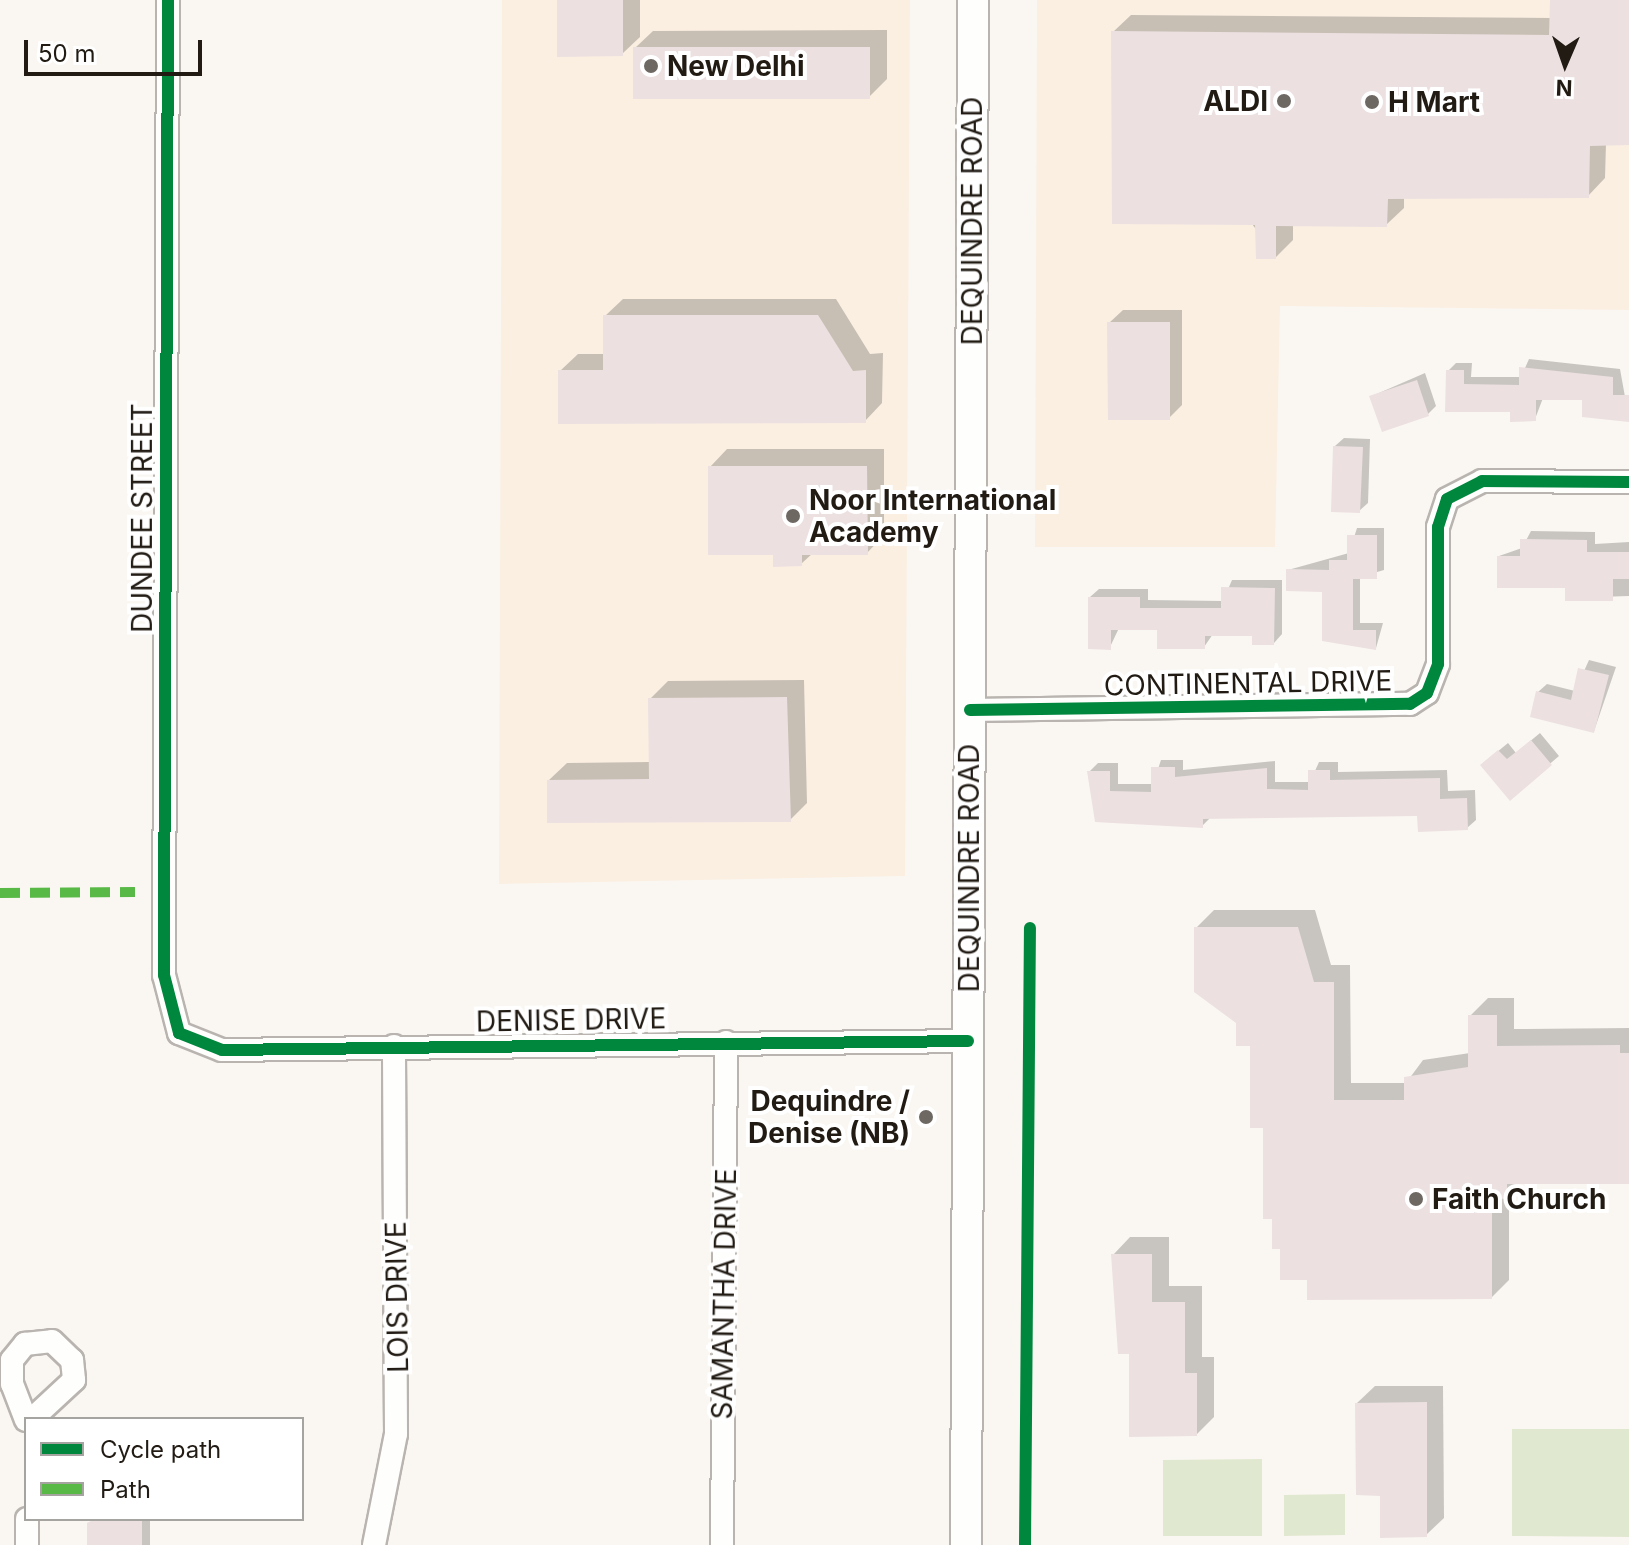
<!DOCTYPE html>
<style>
body{margin:0}
#map{position:relative;width:1629px;height:1545px;overflow:hidden;background:#faf7f2;font-family:Inter,sans-serif}
div>[style]{position:absolute}
.built>*{inset:0;background:#fbefe2}
.green>*{inset:0;background:#e1e8d0}
.shadow>*{inset:0;background:#0003}
.building>*{inset:0;background:#ece0e1}
.roads{filter:drop-shadow(2px 0 #b9b4af) drop-shadow(-2px 0 #b9b4af) drop-shadow(0 2px #b9b4af) drop-shadow(0 -2px #b9b4af)}
.minor>*{height:22px;margin:-11px;padding:0 11px;transform-origin:11px;border-radius:11px;background:#fefefd}
.secondary>*{height:30px;margin:-15px;padding:0 15px;transform-origin:15px;border-radius:15px;background:#fefefd}
.quiet>*{height:10px;margin-top:-5px;transform-origin:0;background:repeating-linear-gradient(90deg,#58b947 0 20px,transparent 0 30px)}
.cycleway>*{height:12px;margin:-6px;padding:0 6px;transform-origin:6px;border-radius:6px;background:#00873e}
.dots>*{width:22px;height:22px;translate:-50% -50%;box-sizing:border-box;border:4px solid #fff;border-radius:50%}
span{translate:-50% -50%;white-space:nowrap;text-align:center;line-height:1.15;-webkit-text-stroke:8px #fff;paint-order:stroke}
.poi-label{font-size:28px;color:#211b14;font-weight:700}
.left{translate:0 -50%;text-align:left}
.right{translate:-100% -50%;text-align:right}
.street-label{font-size:28px;color:#211b14}
.legend{position:absolute;left:24px;top:1417px;width:280px;height:104px;box-sizing:border-box;background:#fff;border:2px solid #a6a4a1;margin:0;padding:10px 14px;list-style:none;font-size:24px;color:#211b14}
.legend li{display:flex;align-items:center;gap:16px;height:40px}
.legend b{width:40px;border:2px solid #a6a4a1}
.north{position:absolute;left:1525px;top:24px;width:80px;height:80px;-webkit-text-stroke:6px #fff;paint-order:stroke;rotate:182deg;font-size:22px;font-weight:700;line-height:32px;text-align:center;color:#211b14}
.north::after{content:'';display:block;margin:auto;width:28px;height:36px;background:#211b14;clip-path:polygon(50% 0,100% 100%,50% 72%,0 100%)}
.scale{position:absolute;left:24px;top:40px;width:178px;height:36px;box-sizing:border-box;border:4px solid #211b14;border-top:0;padding-left:10px;font-size:24px;line-height:28px;white-space:nowrap;color:#211b14;-webkit-text-stroke:6px #fff;paint-order:stroke}
</style>
<div id="map">
<div class="built">
<div style="clip-path:polygon(502px 0,910px 0,905px 876px,499px 884px)"></div>
<div style="clip-path:polygon(1037px 0,1629px 0,1629px 310px,1280px 306px,1275px 547px,1035px 547px)"></div>
</div>
<div class="green">
<div style="clip-path:polygon(1512px 1429px,1629px 1429px,1629px 1537px,1512px 1536px)"></div>
<div style="clip-path:polygon(1262px 1459px,1262px 1536px,1163px 1536px,1163px 1460px)"></div>
<div style="clip-path:polygon(1345px 1494px,1345px 1535px,1284px 1536px,1284px 1495px)"></div>
</div>
<div class="shadow">
<div style="clip-path:polygon(559px 0,640px 0,640px 37px,622px 54px)"></div>
<div style="clip-path:polygon(1552px 0,1629px 0,1629px 143px,1606px 144px,1605px 178px,1588px 196px,1404px 196px,1404px 208px,1386px 225px,1293px 224px,1293px 240px,1276px 257px,1113px 32px,1131px 15px,1552px 18px)"></div>
<div style="clip-path:polygon(887px 30px,887px 79px,869px 97px,635px 48px,653px 31px)"></div>
<div style="clip-path:polygon(623px 299px,836px 299px,870px 354px,883px 353px,882px 403px,865px 421px,560px 371px,578px 354px,605px 354px,605px 316px)"></div>
<div style="clip-path:polygon(1123px 310px,1182px 310px,1182px 405px,1169px 418px,1109px 323px)"></div>
<div style="clip-path:polygon(1529px 359px,1620px 369px,1629px 419px,1584px 398px,1543px 398px,1535px 419px,1512px 410px,1447px 410px,1448px 371px,1456px 363px,1472px 363px,1471px 377px,1521px 377px)"></div>
<div style="clip-path:polygon(1425px 373px,1436px 406px,1428px 414px,1372px 396px)"></div>
<div style="clip-path:polygon(1344px 438px,1370px 439px,1368px 503px,1359px 511px,1335px 446px)"></div>
<div style="clip-path:polygon(727px 449px,884px 449px,884px 535px,867px 553px,813px 553px,801px 564px,775px 553px,710px 467px)"></div>
<div style="clip-path:polygon(1357px 528px,1384px 528px,1384px 570px,1360px 577px,1360px 623px,1383px 623px,1376px 648px,1324px 639px,1324px 590px,1288px 570px,1349px 553px)"></div>
<div style="clip-path:polygon(1531px 531px,1595px 532px,1595px 544px,1629px 542px,1629px 596px,1567px 598px,1567px 586px,1499px 556px,1522px 548px)"></div>
<div style="clip-path:polygon(1232px 580px,1282px 580px,1282px 634px,1274px 643px,1254px 634px,1213px 634px,1204px 647px,1159px 628px,1119px 628px,1110px 647px,1090px 597px,1099px 589px,1148px 589px,1148px 600px,1223px 601px)"></div>
<div style="clip-path:polygon(1589px 660px,1616px 667px,1594px 731px,1538px 692px,1547px 684px,1575px 691px)"></div>
<div style="clip-path:polygon(804px 680px,807px 803px,790px 820px,549px 780px,567px 763px,650px 762px,650px 699px,668px 681px)"></div>
<div style="clip-path:polygon(1540px 733px,1559px 756px,1510px 798px,1491px 757px,1508px 743px,1516px 753px)"></div>
<div style="clip-path:polygon(1161px 760px,1183px 760px,1183px 770px,1275px 761px,1275px 782px,1310px 782px,1319px 762px,1338px 762px,1338px 772px,1447px 770px,1448px 791px,1475px 790px,1476px 820px,1467px 828px,1419px 814px,1211px 817px,1202px 826px,1097px 820px,1090px 771px,1098px 763px,1118px 763px,1118px 784px,1153px 784px)"></div>
<div style="clip-path:polygon(1214px 910px,1315px 910px,1331px 965px,1350px 965px,1351px 1083px,1406px 1083px,1423px 1060px,1470px 1053px,1470px 1016px,1488px 998px,1514px 998px,1514px 1029px,1629px 1028px,1629px 1182px,1520px 1182px,1509px 1194px,1509px 1280px,1492px 1297px,1282px 1247px,1252px 1044px,1196px 928px)"></div>
<div style="clip-path:polygon(1130px 1237px,1169px 1237px,1169px 1286px,1202px 1286px,1202px 1357px,1214px 1357px,1214px 1417px,1197px 1434px,1131px 1352px,1113px 1255px)"></div>
<div style="clip-path:polygon(1375px 1386px,1443px 1386px,1444px 1518px,1426px 1535px,1382px 1494px,1357px 1403px)"></div>
<div style="clip-path:polygon(93px 1519px,150px 1519px,150px 1545px,89px 1545px)"></div>
</div>
<div class="building">
<div style="clip-path:polygon(557px 0,623px 0,623px 56px,557px 57px)"></div>
<div style="clip-path:polygon(1550px 0,1629px 0,1629px 145px,1590px 146px,1589px 198px,1388px 199px,1387px 227px,1276px 226px,1276px 259px,1256px 259px,1255px 225px,1112px 224px,1111px 31px,1549px 35px)"></div>
<div style="clip-path:polygon(633px 47px,870px 47px,870px 99px,633px 99px)"></div>
<div style="clip-path:polygon(603px 315px,818px 315px,853px 371px,866px 370px,866px 423px,558px 424px,558px 370px,603px 370px)"></div>
<div style="clip-path:polygon(1107px 322px,1170px 322px,1170px 420px,1108px 420px)"></div>
<div style="clip-path:polygon(1519px 367px,1613px 377px,1613px 395px,1629px 395px,1629px 422px,1582px 417px,1582px 400px,1536px 400px,1536px 421px,1510px 422px,1510px 412px,1445px 412px,1446px 370px,1464px 370px,1464px 384px,1519px 385px)"></div>
<div style="clip-path:polygon(1417px 380px,1429px 416px,1382px 432px,1369px 396px)"></div>
<div style="clip-path:polygon(1333px 446px,1363px 447px,1360px 513px,1331px 512px)"></div>
<div style="clip-path:polygon(708px 466px,867px 466px,868px 555px,802px 555px,802px 566px,773px 567px,773px 555px,708px 555px)"></div>
<div style="clip-path:polygon(1347px 535px,1377px 535px,1377px 579px,1353px 579px,1353px 630px,1376px 630px,1376px 650px,1322px 641px,1322px 592px,1286px 591px,1286px 569px,1329px 570px,1329px 560px,1347px 560px)"></div>
<div style="clip-path:polygon(1520px 539px,1587px 540px,1587px 552px,1629px 552px,1629px 579px,1613px 579px,1613px 601px,1565px 601px,1565px 588px,1497px 588px,1497px 556px,1520px 556px)"></div>
<div style="clip-path:polygon(1221px 587px,1275px 588px,1274px 645px,1252px 645px,1252px 636px,1205px 636px,1205px 649px,1157px 649px,1157px 630px,1111px 630px,1111px 650px,1088px 649px,1088px 597px,1140px 597px,1140px 608px,1221px 608px)"></div>
<div style="clip-path:polygon(1578px 668px,1609px 675px,1594px 733px,1530px 717px,1536px 691px,1571px 700px)"></div>
<div style="clip-path:polygon(787px 697px,791px 822px,547px 823px,547px 780px,649px 779px,648px 698px)"></div>
<div style="clip-path:polygon(1531px 740px,1552px 765px,1510px 801px,1480px 765px,1498px 750px,1507px 759px)"></div>
<div style="clip-path:polygon(1151px 767px,1175px 767px,1175px 777px,1267px 768px,1267px 789px,1308px 790px,1308px 770px,1330px 770px,1330px 780px,1440px 778px,1440px 799px,1467px 798px,1468px 830px,1418px 832px,1417px 816px,1203px 819px,1203px 828px,1095px 822px,1087px 771px,1110px 771px,1110px 791px,1151px 792px)"></div>
<div style="clip-path:polygon(1194px 927px,1298px 927px,1314px 982px,1334px 982px,1334px 1100px,1404px 1100px,1404px 1077px,1468px 1067px,1468px 1015px,1497px 1015px,1497px 1046px,1620px 1045px,1620px 1053px,1629px 1053px,1629px 1184px,1507px 1184px,1507px 1199px,1492px 1198px,1492px 1299px,1307px 1300px,1307px 1280px,1280px 1280px,1280px 1249px,1272px 1249px,1272px 1219px,1263px 1219px,1263px 1128px,1250px 1128px,1250px 1046px,1236px 1046px,1236px 1023px,1194px 992px)"></div>
<div style="clip-path:polygon(1111px 1254px,1152px 1254px,1152px 1302px,1185px 1302px,1185px 1373px,1197px 1373px,1197px 1436px,1129px 1437px,1129px 1354px,1118px 1354px)"></div>
<div style="clip-path:polygon(1427px 1402px,1427px 1537px,1380px 1538px,1380px 1496px,1356px 1495px,1355px 1403px)"></div>
<div style="clip-path:polygon(95px 1519px,142px 1519px,142px 1545px,87px 1545px,87px 1523px)"></div>
</div>
<div class="roads">
<div class="minor">
<div style="left:168px;top:0;width:975px;rotate:90.24deg"></div>
<div style="left:164px;top:975px;width:60px;rotate:75.5deg"></div>
<div style="left:179px;top:1033px;width:46px;rotate:21.6deg"></div>
<div style="left:222px;top:1050px;width:746px;rotate:-0.69deg"></div>
<div style="left:970px;top:710px;width:440px;rotate:-0.8deg"></div>
<div style="left:1410px;top:704px;width:20px;rotate:-33deg"></div>
<div style="left:1427px;top:693px;width:31px;rotate:-69deg"></div>
<div style="left:1438px;top:664px;width:137px;rotate:-90deg"></div>
<div style="left:1438px;top:527px;width:29px;rotate:-72deg"></div>
<div style="left:1447px;top:499px;width:39px;rotate:-27deg"></div>
<div style="left:1482px;top:481px;width:147px;rotate:0.4deg"></div>
<div style="left:26px;top:1420px;width:39px;rotate:-111deg"></div>
<div style="left:12px;top:1384px;width:24px;rotate:-90deg"></div>
<div style="left:12px;top:1360px;width:21px;rotate:-51deg"></div>
<div style="left:25px;top:1344px;width:27px;rotate:-6deg"></div>
<div style="left:52px;top:1341px;width:28px;rotate:44deg"></div>
<div style="left:72px;top:1360px;width:20px;rotate:84deg"></div>
<div style="left:74px;top:1380px;width:57px;rotate:137.1deg"></div>
<div style="left:27px;top:1519px;width:26px;rotate:90deg"></div>
<div style="left:374px;top:1545px;width:113px;rotate:-78.8deg"></div>
<div style="left:396px;top:1434px;width:388px;rotate:-90.3deg"></div>
<div style="left:722px;top:1545px;width:503px;rotate:-89.54deg"></div>
</div>
<div class="secondary">
<div style="left:966px;top:1545px;width:1545px;rotate:-89.74deg"></div>
</div>
</div>
<div class="quiet">
<div style="left:0;top:893px;width:135px;rotate:-0.4deg"></div>
</div>
<div class="cycleway">
<div style="left:168px;top:0;width:975px;rotate:90.24deg"></div>
<div style="left:164px;top:975px;width:60px;rotate:75.5deg"></div>
<div style="left:179px;top:1033px;width:46px;rotate:21.6deg"></div>
<div style="left:222px;top:1050px;width:746px;rotate:-0.69deg"></div>
<div style="left:970px;top:710px;width:440px;rotate:-0.8deg"></div>
<div style="left:1410px;top:704px;width:20px;rotate:-33deg"></div>
<div style="left:1427px;top:693px;width:31px;rotate:-69deg"></div>
<div style="left:1438px;top:664px;width:137px;rotate:-90deg"></div>
<div style="left:1438px;top:527px;width:29px;rotate:-72deg"></div>
<div style="left:1447px;top:499px;width:39px;rotate:-27deg"></div>
<div style="left:1482px;top:481px;width:147px;rotate:0.4deg"></div>
<div style="left:1025px;top:1545px;width:617px;rotate:-89.54deg"></div>
</div>
<div class="dots">
<div style="left:651px;top:66px;background:#6d6862"></div>
<div style="left:1284px;top:101px;background:#6d6862"></div>
<div style="left:1372px;top:102px;background:#6d6862"></div>
<div style="left:793px;top:516px;background:#6d6862"></div>
<div style="left:926px;top:1117px;background:#6d6862"></div>
<div style="left:1416px;top:1199px;background:#6d6862"></div>
</div>
<div class="poi-label">
<span class="left" style="left:667px;top:66px">New Delhi</span>
<span class="right" style="left:1268px;top:101px">ALDI</span>
<span class="left" style="left:1388px;top:102px">H Mart</span>
<span class="left" style="left:809px;top:516px">Noor International<br>Academy</span>
<span class="right" style="left:910px;top:1117px">Dequindre /<br>Denise (NB)</span>
<span class="left" style="left:1432px;top:1199px">Faith Church</span>
</div>
<div class="street-label">
<span style="left:972px;top:221px;rotate:-90deg">DEQUINDRE ROAD</span>
<span style="left:142px;top:518px;rotate:-90deg">DUNDEE STREET</span>
<span style="left:1248px;top:683px;rotate:-1deg">CONTINENTAL DRIVE</span>
<span style="left:969px;top:868px;rotate:-90deg">DEQUINDRE ROAD</span>
<span style="left:571px;top:1020px;rotate:-1deg">DENISE DRIVE</span>
<span style="left:724px;top:1294px;rotate:-89deg">SAMANTHA DRIVE</span>
<span style="left:397px;top:1297px;rotate:-91deg">LOIS DRIVE</span>
</div>
<ul class="legend">
<li><b style="height:10px;background:#00873e"></b>Cycle path</li>
<li><b style="height:10px;background:#58b947"></b>Path</li>
</ul>
<div class="north">N</div>
<div class="scale">50 m</div>
</div>
